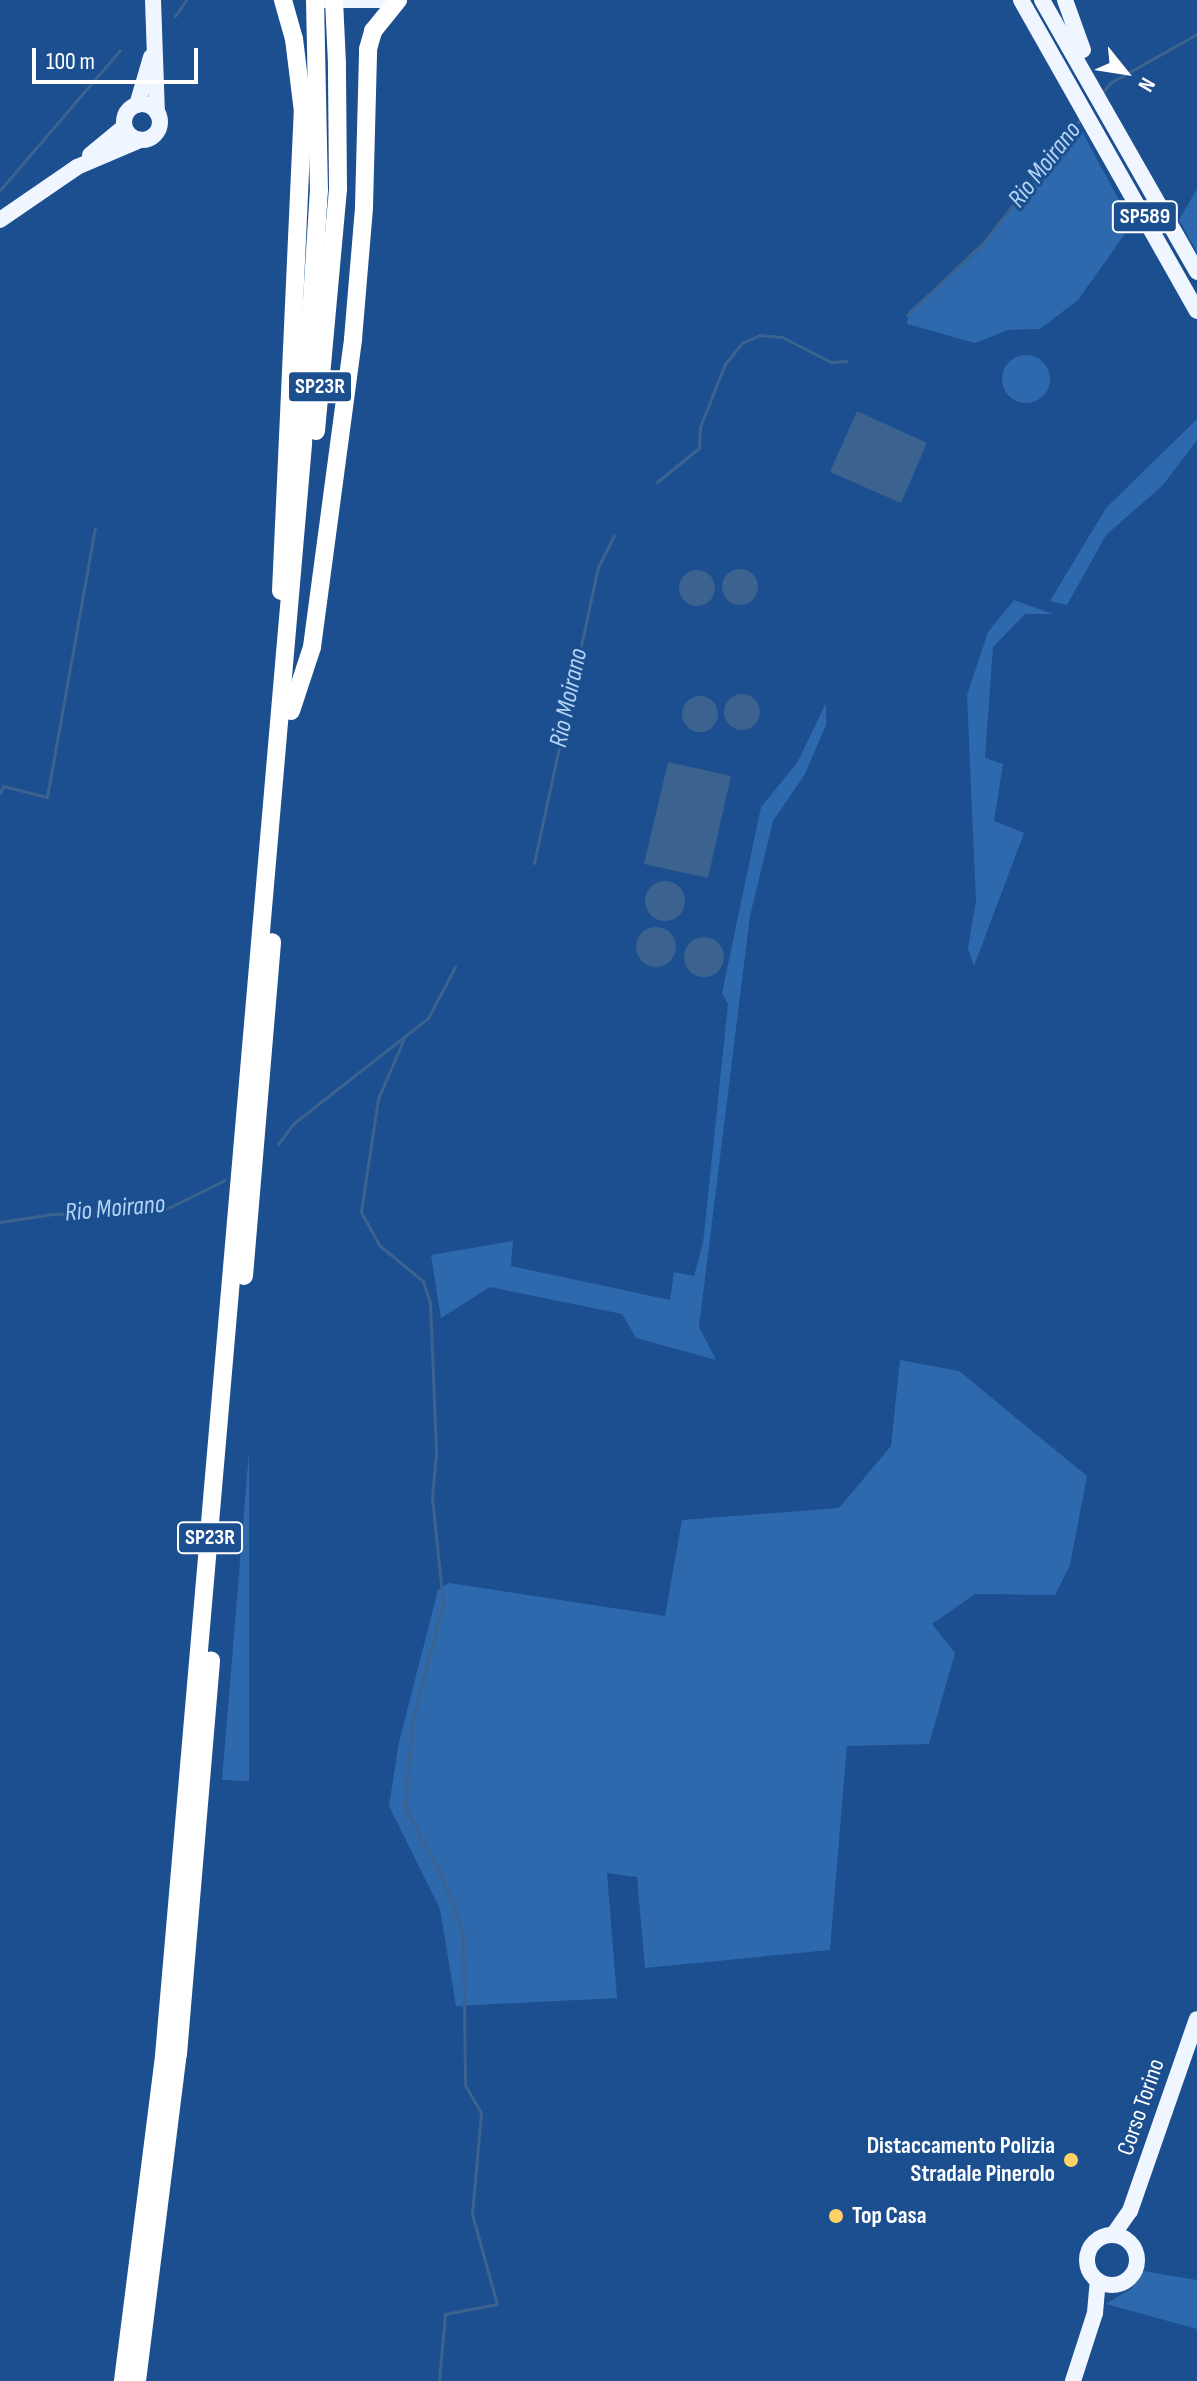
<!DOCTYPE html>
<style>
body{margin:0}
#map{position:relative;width:1197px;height:2381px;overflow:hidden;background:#1b4f8f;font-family:"Sofia Sans Condensed",sans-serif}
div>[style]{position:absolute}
.green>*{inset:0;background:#2e69ad}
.round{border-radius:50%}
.water>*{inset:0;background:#3c6290}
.stream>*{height:3px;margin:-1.5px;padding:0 1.5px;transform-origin:1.5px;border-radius:1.5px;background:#3c6290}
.major>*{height:16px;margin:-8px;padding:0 8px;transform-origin:8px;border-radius:8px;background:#f0f6ff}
.major>.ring{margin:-8px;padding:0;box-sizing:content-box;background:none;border:16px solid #f0f6ff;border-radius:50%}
.highway>*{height:18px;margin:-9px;padding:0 9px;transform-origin:9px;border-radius:9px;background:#fff}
.highway-bridge>*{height:18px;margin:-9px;padding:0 9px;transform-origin:9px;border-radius:9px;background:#fff}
.dots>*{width:22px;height:22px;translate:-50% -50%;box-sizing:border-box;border:4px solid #1b4f8f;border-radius:50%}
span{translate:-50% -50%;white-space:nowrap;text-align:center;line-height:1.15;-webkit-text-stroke:6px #1b4f8f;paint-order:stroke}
.shield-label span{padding:2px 6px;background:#1b4f8f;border:2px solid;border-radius:6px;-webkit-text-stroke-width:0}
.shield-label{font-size:22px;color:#fff;font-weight:700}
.street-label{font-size:24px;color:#fff}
.poi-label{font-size:24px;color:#fff;font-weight:700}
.right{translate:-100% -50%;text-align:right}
.left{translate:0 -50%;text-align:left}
.water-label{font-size:26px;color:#b5d3f5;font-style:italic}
.north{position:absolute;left:1085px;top:32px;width:80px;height:80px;-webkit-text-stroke:6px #1b4f8f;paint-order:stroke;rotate:120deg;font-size:22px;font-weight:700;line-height:32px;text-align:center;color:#fff}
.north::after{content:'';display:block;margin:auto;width:28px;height:36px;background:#fff;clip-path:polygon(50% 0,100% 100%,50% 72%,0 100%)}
.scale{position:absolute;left:32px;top:48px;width:166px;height:36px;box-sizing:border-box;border:4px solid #fff;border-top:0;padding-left:10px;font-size:24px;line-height:28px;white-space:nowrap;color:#fff;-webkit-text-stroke:6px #1b4f8f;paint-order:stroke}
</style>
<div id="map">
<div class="green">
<div style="clip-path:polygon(1078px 124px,1132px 224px,1078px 300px,1040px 329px,1008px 330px,975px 343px,907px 324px,909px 311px,974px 255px)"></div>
<div style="clip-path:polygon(1197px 189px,1197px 252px,1179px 220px)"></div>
<div class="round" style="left:1002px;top:355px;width:48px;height:48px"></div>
<div style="clip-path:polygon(1197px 419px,1197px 440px,1163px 485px,1106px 535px,1067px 605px,1050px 601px,1106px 508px)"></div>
<div style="clip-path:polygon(1014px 600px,1053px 614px,1025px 614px,993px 647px,985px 758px,1003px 764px,994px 821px,1024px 833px,974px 966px,968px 948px,976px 901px,967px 695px,988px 632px)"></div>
<div style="clip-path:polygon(826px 703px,826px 725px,805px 774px,773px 821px,750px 916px,699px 1327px,716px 1360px,636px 1338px,622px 1314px,490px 1287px,441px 1318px,431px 1255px,513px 1241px,511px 1266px,670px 1300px,674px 1272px,694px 1276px,703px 1243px,728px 1004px,722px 993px,761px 807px,797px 763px)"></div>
<div style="clip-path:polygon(900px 1360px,959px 1371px,1087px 1476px,1070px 1565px,1055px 1595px,975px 1594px,932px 1624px,955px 1653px,929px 1744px,847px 1746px,830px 1950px,645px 1968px,637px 1877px,607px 1873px,617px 1998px,456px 2006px,440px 1909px,389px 1806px,399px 1742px,438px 1590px,449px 1583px,665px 1616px,682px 1520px,839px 1508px,891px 1446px)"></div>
<div style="clip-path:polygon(249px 1452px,249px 1781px,222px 1780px)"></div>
<div style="clip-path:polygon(1143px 2271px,1197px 2280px,1197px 2329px,1106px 2304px,1132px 2288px)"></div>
</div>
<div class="water">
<div style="clip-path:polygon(857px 411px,927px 443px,901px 503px,830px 472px)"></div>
<div class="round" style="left:722px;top:569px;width:36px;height:36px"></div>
<div class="round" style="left:679px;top:570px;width:36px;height:36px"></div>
<div class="round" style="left:724px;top:694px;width:36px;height:36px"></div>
<div class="round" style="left:682px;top:696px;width:36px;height:36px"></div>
<div style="clip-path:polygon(668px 762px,731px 776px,708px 878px,644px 864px)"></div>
<div class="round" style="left:645px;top:881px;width:40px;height:40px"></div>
<div class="round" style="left:636px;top:927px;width:40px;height:40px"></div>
<div class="round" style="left:684px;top:937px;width:40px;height:40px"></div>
</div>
<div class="stream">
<div style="left:175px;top:16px;width:19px;rotate:-55deg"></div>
<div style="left:1102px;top:93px;width:13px;rotate:-51deg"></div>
<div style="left:1110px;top:83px;width:100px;rotate:-29.4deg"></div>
<div style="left:0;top:190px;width:184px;rotate:-49.4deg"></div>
<div style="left:907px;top:315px;width:105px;rotate:-43.5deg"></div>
<div style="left:983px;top:243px;width:160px;rotate:-51.8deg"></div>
<div style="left:657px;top:482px;width:54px;rotate:-39deg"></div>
<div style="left:699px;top:448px;width:21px;rotate:-87deg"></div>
<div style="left:700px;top:427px;width:68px;rotate:-68.4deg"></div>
<div style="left:725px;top:364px;width:27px;rotate:-51deg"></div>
<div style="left:742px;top:343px;width:20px;rotate:-24deg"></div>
<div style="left:760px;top:335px;width:22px;rotate:5deg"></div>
<div style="left:782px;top:337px;width:55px;rotate:27deg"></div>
<div style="left:831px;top:362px;width:15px;rotate:-4deg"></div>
<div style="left:0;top:793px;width:8px;rotate:-67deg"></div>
<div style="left:3px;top:786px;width:45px;rotate:14deg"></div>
<div style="left:47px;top:797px;width:273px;rotate:-79.9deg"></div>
<div style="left:534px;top:863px;width:303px;rotate:-77.8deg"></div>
<div style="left:598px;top:567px;width:35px;rotate:-63deg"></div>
<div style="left:405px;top:1036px;width:69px;rotate:113.2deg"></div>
<div style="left:378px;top:1099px;width:114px;rotate:98.6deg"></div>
<div style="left:361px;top:1212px;width:38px;rotate:61deg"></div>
<div style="left:379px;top:1245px;width:57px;rotate:39.3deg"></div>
<div style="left:423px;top:1281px;width:22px;rotate:72deg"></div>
<div style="left:430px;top:1302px;width:152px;rotate:87.7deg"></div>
<div style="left:436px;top:1454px;width:44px;rotate:95.2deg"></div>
<div style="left:432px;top:1498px;width:106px;rotate:84deg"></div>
<div style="left:443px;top:1603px;width:124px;rotate:104.5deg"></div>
<div style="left:412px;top:1723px;width:84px;rotate:94.8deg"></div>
<div style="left:405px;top:1807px;width:81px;rotate:62.2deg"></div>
<div style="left:443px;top:1879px;width:59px;rotate:70.3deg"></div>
<div style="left:463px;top:1935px;width:150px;rotate:89.2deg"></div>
<div style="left:465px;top:2085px;width:32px;rotate:60deg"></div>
<div style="left:481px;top:2113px;width:101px;rotate:95.1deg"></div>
<div style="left:472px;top:2214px;width:93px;rotate:74.5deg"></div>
<div style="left:497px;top:2304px;width:53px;rotate:169.1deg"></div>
<div style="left:445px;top:2314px;width:67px;rotate:95.1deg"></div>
<div style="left:278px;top:1144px;width:26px;rotate:-53deg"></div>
<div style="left:294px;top:1123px;width:170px;rotate:-38.1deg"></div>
<div style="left:428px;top:1018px;width:58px;rotate:-62.1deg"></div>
<div style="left:0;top:1222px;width:53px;rotate:-8.7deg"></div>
<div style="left:52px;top:1214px;width:112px;rotate:-2deg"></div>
<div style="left:164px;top:1210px;width:68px;rotate:-26.2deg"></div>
</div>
<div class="major">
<div style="left:153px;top:0;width:113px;rotate:88deg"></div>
<div style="left:325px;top:0;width:62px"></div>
<div style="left:1021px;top:0;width:357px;rotate:60.5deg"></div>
<div style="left:1042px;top:0;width:313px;rotate:60.3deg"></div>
<div style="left:1065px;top:0;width:53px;rotate:70.2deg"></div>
<div class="ring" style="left:124px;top:104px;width:20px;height:20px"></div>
<div style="left:137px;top:105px;width:50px;rotate:-73.7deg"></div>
<div style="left:90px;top:155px;width:44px;rotate:-39.5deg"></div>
<div style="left:0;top:220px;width:93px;rotate:-34.5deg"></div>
<div style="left:77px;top:167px;width:69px;rotate:-23.2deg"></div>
<div class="ring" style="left:1087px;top:2235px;width:34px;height:34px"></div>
<div style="left:1113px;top:2235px;width:29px;rotate:-55deg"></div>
<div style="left:1130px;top:2211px;width:203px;rotate:-70.8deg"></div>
<div style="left:1073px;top:2381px;width:71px;rotate:-72.1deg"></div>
<div style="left:1095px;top:2313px;width:32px;rotate:-85deg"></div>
</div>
<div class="highway">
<div style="left:316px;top:431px;width:244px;rotate:-84.8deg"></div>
<div style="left:338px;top:188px;width:125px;rotate:-90.5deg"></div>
<div style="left:281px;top:591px;width:480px;rotate:-87.4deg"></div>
<div style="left:303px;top:112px;width:74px;rotate:-97deg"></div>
<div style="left:294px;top:39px;width:41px;rotate:-105.8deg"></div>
<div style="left:291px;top:711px;width:67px;rotate:-71.8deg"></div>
<div style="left:312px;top:647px;width:311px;rotate:-82.4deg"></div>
<div style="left:353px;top:339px;width:132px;rotate:-85.2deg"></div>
<div style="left:364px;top:207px;width:158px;rotate:-88.5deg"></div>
<div style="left:368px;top:49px;width:19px;rotate:-74deg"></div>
<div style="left:373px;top:31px;width:40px;rotate:-51deg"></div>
<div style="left:244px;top:1276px;width:335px;rotate:-85.2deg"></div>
<div style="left:123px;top:2381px;width:328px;rotate:-82.8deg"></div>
<div style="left:164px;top:2056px;width:1619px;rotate:-85.07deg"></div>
<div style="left:303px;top:443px;width:253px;rotate:-86.4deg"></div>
<div style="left:319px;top:191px;width:191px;rotate:-91.2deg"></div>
<div style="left:137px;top:2381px;width:330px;rotate:-82.9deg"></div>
<div style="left:178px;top:2054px;width:395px;rotate:-85.2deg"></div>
</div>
<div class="highway-bridge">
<div style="left:334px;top:0;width:63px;rotate:87.3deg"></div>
</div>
<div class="dots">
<div style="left:1071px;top:2160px;background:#ffd166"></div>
<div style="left:836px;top:2216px;background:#ffd166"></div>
</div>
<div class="shield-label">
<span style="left:1145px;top:217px">SP589</span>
<span style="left:320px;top:387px">SP23R</span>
<span style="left:210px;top:1538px">SP23R</span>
</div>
<div class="street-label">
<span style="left:1141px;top:2107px;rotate:-71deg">Corso Torino</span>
</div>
<div class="poi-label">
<span class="right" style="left:1055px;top:2160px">Distaccamento Polizia<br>Stradale Pinerolo</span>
<span class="left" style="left:852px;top:2216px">Top Casa</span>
</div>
<div class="water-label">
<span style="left:1045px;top:165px;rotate:-52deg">Rio Moirano</span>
<span style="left:569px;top:698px;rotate:-78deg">Rio Moirano</span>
<span style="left:115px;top:1209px;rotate:-5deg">Rio Moirano</span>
</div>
<div class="north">N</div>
<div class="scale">100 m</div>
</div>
